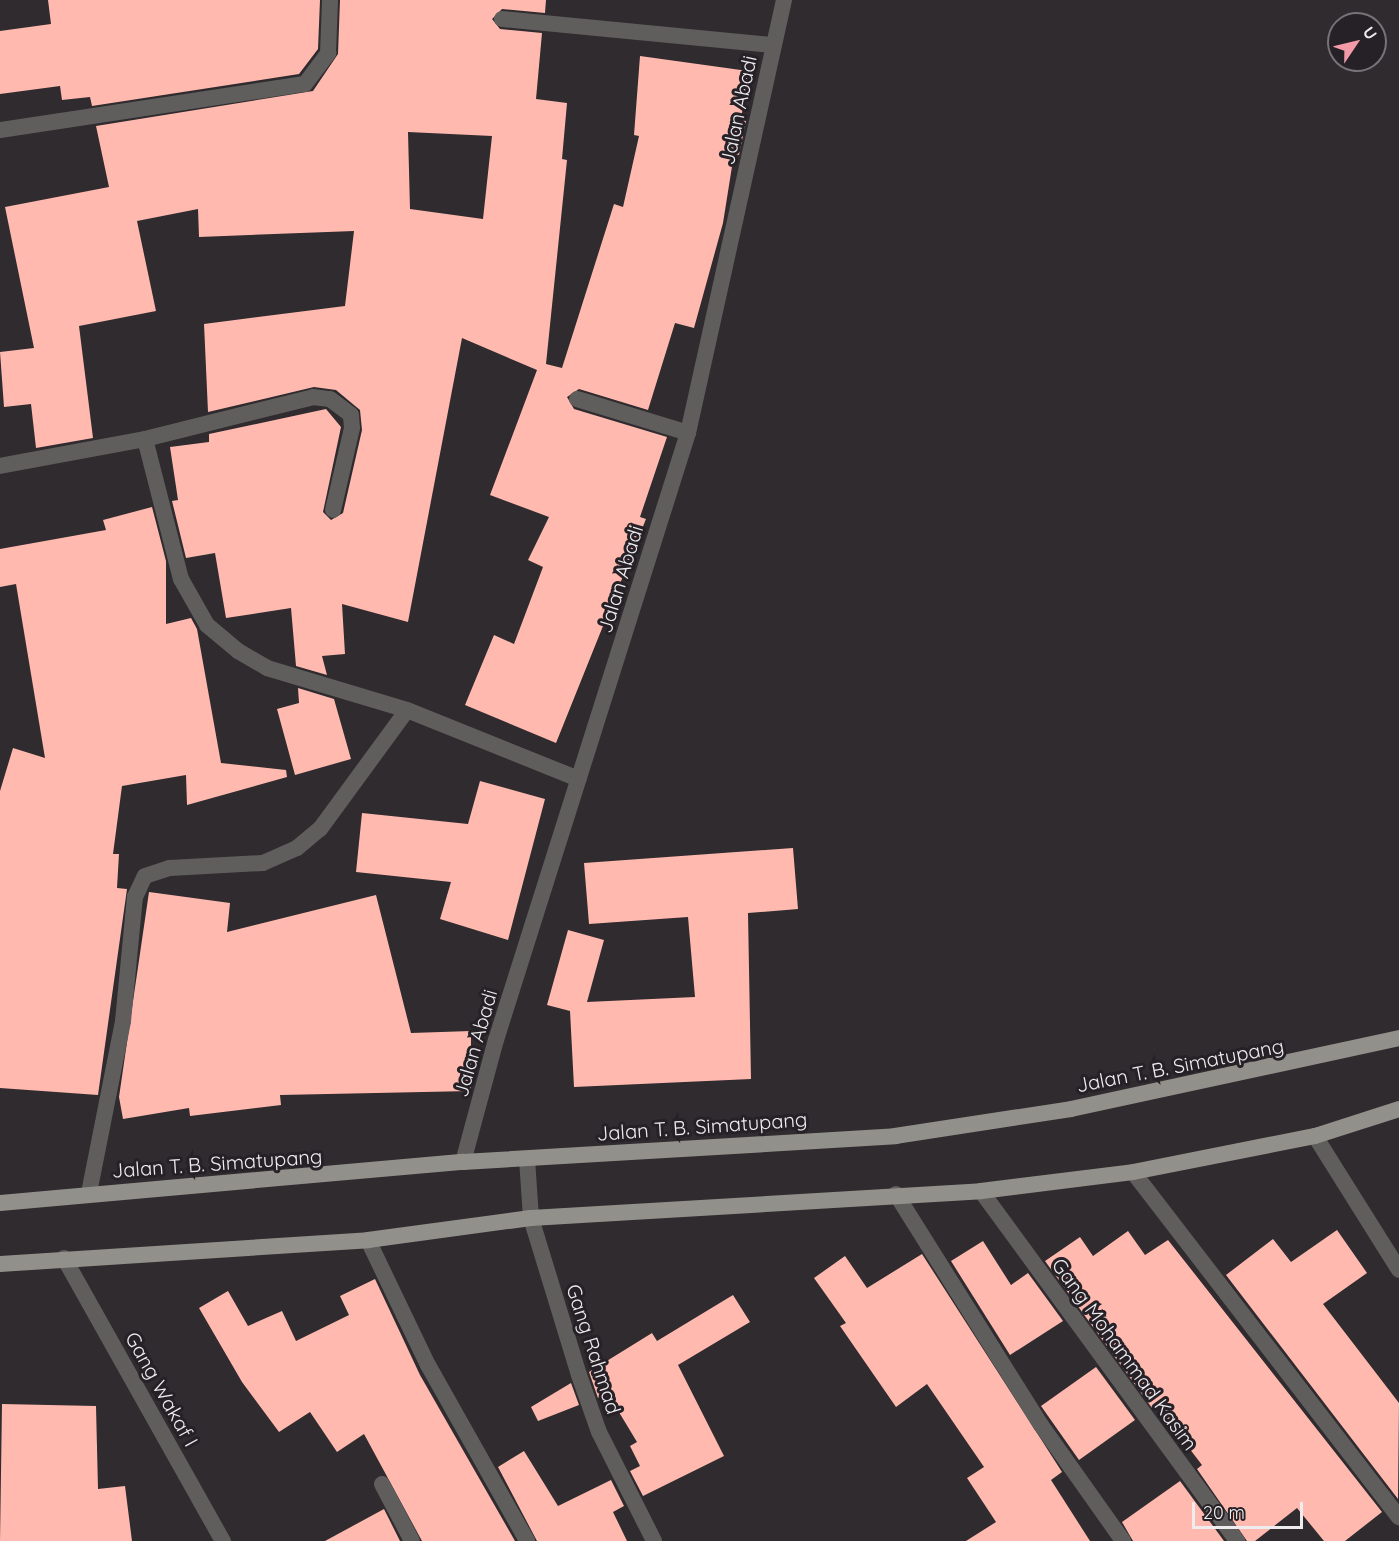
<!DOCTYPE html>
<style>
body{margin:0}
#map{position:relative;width:1399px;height:1541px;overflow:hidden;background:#2f2b2f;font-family:Quicksand,sans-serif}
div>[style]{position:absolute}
.building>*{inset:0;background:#ffb9af}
.minor>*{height:16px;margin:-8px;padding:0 8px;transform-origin:8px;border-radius:8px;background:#5f5e5c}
.primary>*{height:16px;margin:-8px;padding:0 8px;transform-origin:8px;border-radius:8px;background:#92908a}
span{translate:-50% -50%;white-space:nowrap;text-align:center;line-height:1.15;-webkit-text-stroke:6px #252126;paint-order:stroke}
.street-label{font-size:20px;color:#efecef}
.north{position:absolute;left:1327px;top:12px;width:60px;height:60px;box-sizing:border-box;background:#252126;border:2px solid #767276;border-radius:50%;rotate:55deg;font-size:16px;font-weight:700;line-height:24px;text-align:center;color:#efecef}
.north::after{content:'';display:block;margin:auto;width:21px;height:27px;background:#f39aa8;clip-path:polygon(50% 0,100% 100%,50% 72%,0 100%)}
.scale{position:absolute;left:1192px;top:1502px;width:111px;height:27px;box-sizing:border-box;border:3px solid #efecef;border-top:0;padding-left:8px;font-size:18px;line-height:21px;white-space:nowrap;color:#efecef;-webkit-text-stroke:4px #252126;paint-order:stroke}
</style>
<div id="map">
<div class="building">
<div style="clip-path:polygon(48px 0,320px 0,318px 49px,299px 74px,92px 106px,90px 97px,62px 100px,60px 86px,0 94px,0 31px,51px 24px)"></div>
<div style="clip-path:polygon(evenodd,340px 0,546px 0,545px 13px,502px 9px,492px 19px,500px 29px,542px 33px,536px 99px,567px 103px,562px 159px,567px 160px,546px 364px,562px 368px,614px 204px,623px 207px,639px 136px,634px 135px,640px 56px,748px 71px,741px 120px,746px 121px,739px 155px,734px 154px,723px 223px,694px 328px,675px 323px,648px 410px,579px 389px,567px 397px,574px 409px,667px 437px,640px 517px,646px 519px,556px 743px,465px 705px,494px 635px,514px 644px,543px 567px,528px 560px,549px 517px,490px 495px,537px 370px,462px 338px,408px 622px,342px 604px,345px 654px,322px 656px,327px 675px,296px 666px,291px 608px,226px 618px,215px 553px,186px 558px,172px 501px,178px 500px,170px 447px,209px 442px,209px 434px,326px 409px,341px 427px,323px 512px,331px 520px,343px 513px,362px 430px,360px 410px,336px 390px,314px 387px,208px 412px,204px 324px,345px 306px,354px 231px,199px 237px,198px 209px,137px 221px,156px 311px,79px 326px,93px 438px,36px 448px,31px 404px,4px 407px,0 352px,34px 348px,5px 207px,109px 187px,96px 126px,313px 91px,338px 54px,340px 0,408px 132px,492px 136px,483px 219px,410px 209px,408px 132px)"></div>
<div style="clip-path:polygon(152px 507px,166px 561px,166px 624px,191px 618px,197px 629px,221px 763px,286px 770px,287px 777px,187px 805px,186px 775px,122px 786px,113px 854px,119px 854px,117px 888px,127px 889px,98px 1095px,0 1088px,0 791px,13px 748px,45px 758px,16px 584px,0 587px,0 549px,106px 530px,103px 520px)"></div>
<div style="clip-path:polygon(298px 688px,334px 699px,351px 759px,295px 775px,277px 709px,299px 703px)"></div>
<div style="clip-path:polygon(480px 781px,545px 799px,508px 940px,440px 919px,451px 882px,356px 872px,362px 813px,468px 824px)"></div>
<div style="clip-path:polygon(793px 848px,798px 909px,748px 913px,751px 1079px,574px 1087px,570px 1011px,547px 1005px,568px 930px,604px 940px,587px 1002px,695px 997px,688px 917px,589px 924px,584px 863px)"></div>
<div style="clip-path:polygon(149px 892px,230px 903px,227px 932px,376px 895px,411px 1033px,471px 1031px,471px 1091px,280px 1095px,281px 1105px,190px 1116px,189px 1108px,123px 1119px,119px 1097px)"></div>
<div style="clip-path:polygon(1337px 1230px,1367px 1273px,1323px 1304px,1399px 1403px,1398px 1499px,1226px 1275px,1273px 1239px,1291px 1262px)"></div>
<div style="clip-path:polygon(1128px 1231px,1145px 1255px,1168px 1240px,1382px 1512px,1345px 1541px,1324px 1541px,1297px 1508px,1255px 1541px,1247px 1541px,1197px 1469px,1202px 1465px,1156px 1405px,1152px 1408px,1045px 1261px,1080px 1237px,1093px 1256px)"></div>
<div style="clip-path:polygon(983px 1241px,1011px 1285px,1028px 1273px,1063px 1321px,1010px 1355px,951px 1261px)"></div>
<div style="clip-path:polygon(922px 1254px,1062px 1472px,1051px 1480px,1090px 1541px,966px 1541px,996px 1522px,967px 1478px,984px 1467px,927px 1384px,896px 1407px,840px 1326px,846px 1323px,814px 1278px,845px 1256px,867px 1288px)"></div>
<div style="clip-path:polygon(375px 1279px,420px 1375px,515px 1541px,422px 1541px,364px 1434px,337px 1452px,310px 1412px,279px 1432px,242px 1382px,199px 1308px,228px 1291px,248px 1326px,282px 1311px,296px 1341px,349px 1315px,340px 1296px)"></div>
<div style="clip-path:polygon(733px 1295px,750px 1322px,678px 1365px,724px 1456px,643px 1496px,630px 1471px,640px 1466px,630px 1446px,637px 1442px,608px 1394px,598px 1398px,589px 1372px,652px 1333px,657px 1341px)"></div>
<div style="clip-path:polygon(1096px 1367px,1135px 1420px,1079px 1460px,1041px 1406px)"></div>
<div style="clip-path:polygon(571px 1383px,579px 1405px,538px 1421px,531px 1407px)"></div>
<div style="clip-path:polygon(2px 1404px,96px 1406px,98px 1489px,125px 1486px,132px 1541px,0 1541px)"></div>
<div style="clip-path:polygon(524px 1451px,558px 1506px,611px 1480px,624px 1506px,613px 1512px,627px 1541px,537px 1541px,498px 1467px)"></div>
<div style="clip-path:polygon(1180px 1481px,1224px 1541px,1133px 1541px,1122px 1522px)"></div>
<div style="clip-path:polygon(384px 1509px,400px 1541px,325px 1541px)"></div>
</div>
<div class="minor">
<div style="left:502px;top:19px;width:273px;rotate:5.5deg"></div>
<div style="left:0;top:130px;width:308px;rotate:-8.6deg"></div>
<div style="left:305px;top:84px;width:39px;rotate:-53deg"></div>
<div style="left:328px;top:53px;width:53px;rotate:-87.8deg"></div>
<div style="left:577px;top:399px;width:116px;rotate:17deg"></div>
<div style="left:145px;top:439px;width:145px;rotate:75.6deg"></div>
<div style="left:181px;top:579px;width:53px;rotate:60.5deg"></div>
<div style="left:207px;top:625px;width:40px;rotate:40deg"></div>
<div style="left:238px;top:651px;width:34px;rotate:30deg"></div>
<div style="left:267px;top:668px;width:146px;rotate:16.7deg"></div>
<div style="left:407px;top:710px;width:185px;rotate:21.9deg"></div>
<div style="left:0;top:466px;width:147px;rotate:-10.5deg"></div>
<div style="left:145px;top:439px;width:173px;rotate:-14deg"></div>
<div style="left:313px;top:397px;width:17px;rotate:7deg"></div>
<div style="left:330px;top:399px;width:26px;rotate:37deg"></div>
<div style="left:351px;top:415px;width:13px;rotate:86deg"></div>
<div style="left:352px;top:428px;width:84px;rotate:103deg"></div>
<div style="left:1315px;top:1136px;width:158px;rotate:57.9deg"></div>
<div style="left:527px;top:1159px;width:59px;rotate:86.1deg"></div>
<div style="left:531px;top:1218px;width:164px;rotate:73deg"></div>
<div style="left:579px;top:1375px;width:60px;rotate:70.7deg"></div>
<div style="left:599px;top:1432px;width:122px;rotate:63.2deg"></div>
<div style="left:463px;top:1162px;width:126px;rotate:-74.9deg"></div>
<div style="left:496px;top:1040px;width:637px;rotate:-72.45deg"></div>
<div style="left:688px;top:433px;width:444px;rotate:-77.5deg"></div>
<div style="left:1133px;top:1172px;width:436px;rotate:52.4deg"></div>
<div style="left:981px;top:1191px;width:434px;rotate:53.8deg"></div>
<div style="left:89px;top:1193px;width:175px;rotate:-78.8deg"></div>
<div style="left:123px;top:1021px;width:125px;rotate:-84.5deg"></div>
<div style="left:135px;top:897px;width:23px;rotate:-65deg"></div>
<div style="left:145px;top:876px;width:26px;rotate:-18deg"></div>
<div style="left:170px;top:868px;width:93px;rotate:-3.1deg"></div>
<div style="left:263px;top:863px;width:37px;rotate:-24deg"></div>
<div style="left:297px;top:848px;width:30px;rotate:-40deg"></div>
<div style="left:320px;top:829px;width:147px;rotate:-53.8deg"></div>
<div style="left:896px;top:1194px;width:273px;rotate:57.9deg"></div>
<div style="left:1041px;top:1425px;width:142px;rotate:54.7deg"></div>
<div style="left:368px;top:1240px;width:139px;rotate:64.4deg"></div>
<div style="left:428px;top:1365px;width:202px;rotate:60.6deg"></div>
<div style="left:64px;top:1258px;width:325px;rotate:60.7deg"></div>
<div style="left:382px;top:1484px;width:64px;rotate:62.2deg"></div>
</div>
<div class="primary">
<div style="left:0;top:1203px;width:465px;rotate:-5.1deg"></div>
<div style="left:463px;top:1162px;width:433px;rotate:-3.4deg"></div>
<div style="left:895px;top:1136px;width:178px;rotate:-8.7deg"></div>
<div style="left:1071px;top:1109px;width:336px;rotate:-12.2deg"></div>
<div style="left:0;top:1264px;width:369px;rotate:-3.7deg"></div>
<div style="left:368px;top:1240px;width:164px;rotate:-7.7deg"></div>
<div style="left:531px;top:1218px;width:451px;rotate:-3.4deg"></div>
<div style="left:981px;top:1191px;width:153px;rotate:-7.1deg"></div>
<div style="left:1133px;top:1172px;width:186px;rotate:-11.2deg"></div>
<div style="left:1315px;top:1136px;width:88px;rotate:-17.8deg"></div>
</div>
<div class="street-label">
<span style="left:738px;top:110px;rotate:-78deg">Jalan Abadi</span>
<span style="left:620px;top:579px;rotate:-73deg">Jalan Abadi</span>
<span style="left:475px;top:1043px;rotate:-74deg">Jalan Abadi</span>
<span style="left:1180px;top:1065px;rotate:-11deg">Jalan T. B. Simatupang</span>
<span style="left:702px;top:1126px;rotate:-4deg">Jalan T. B. Simatupang</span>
<span style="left:217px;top:1163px;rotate:-4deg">Jalan T. B. Simatupang</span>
<span style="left:594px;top:1349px;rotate:72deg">Gang Rahmad</span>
<span style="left:1125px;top:1354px;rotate:54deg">Gang Mohammad Kasim</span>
<span style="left:162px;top:1389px;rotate:61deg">Gang Wakaf I</span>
</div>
<div class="north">U</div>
<div class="scale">20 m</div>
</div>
